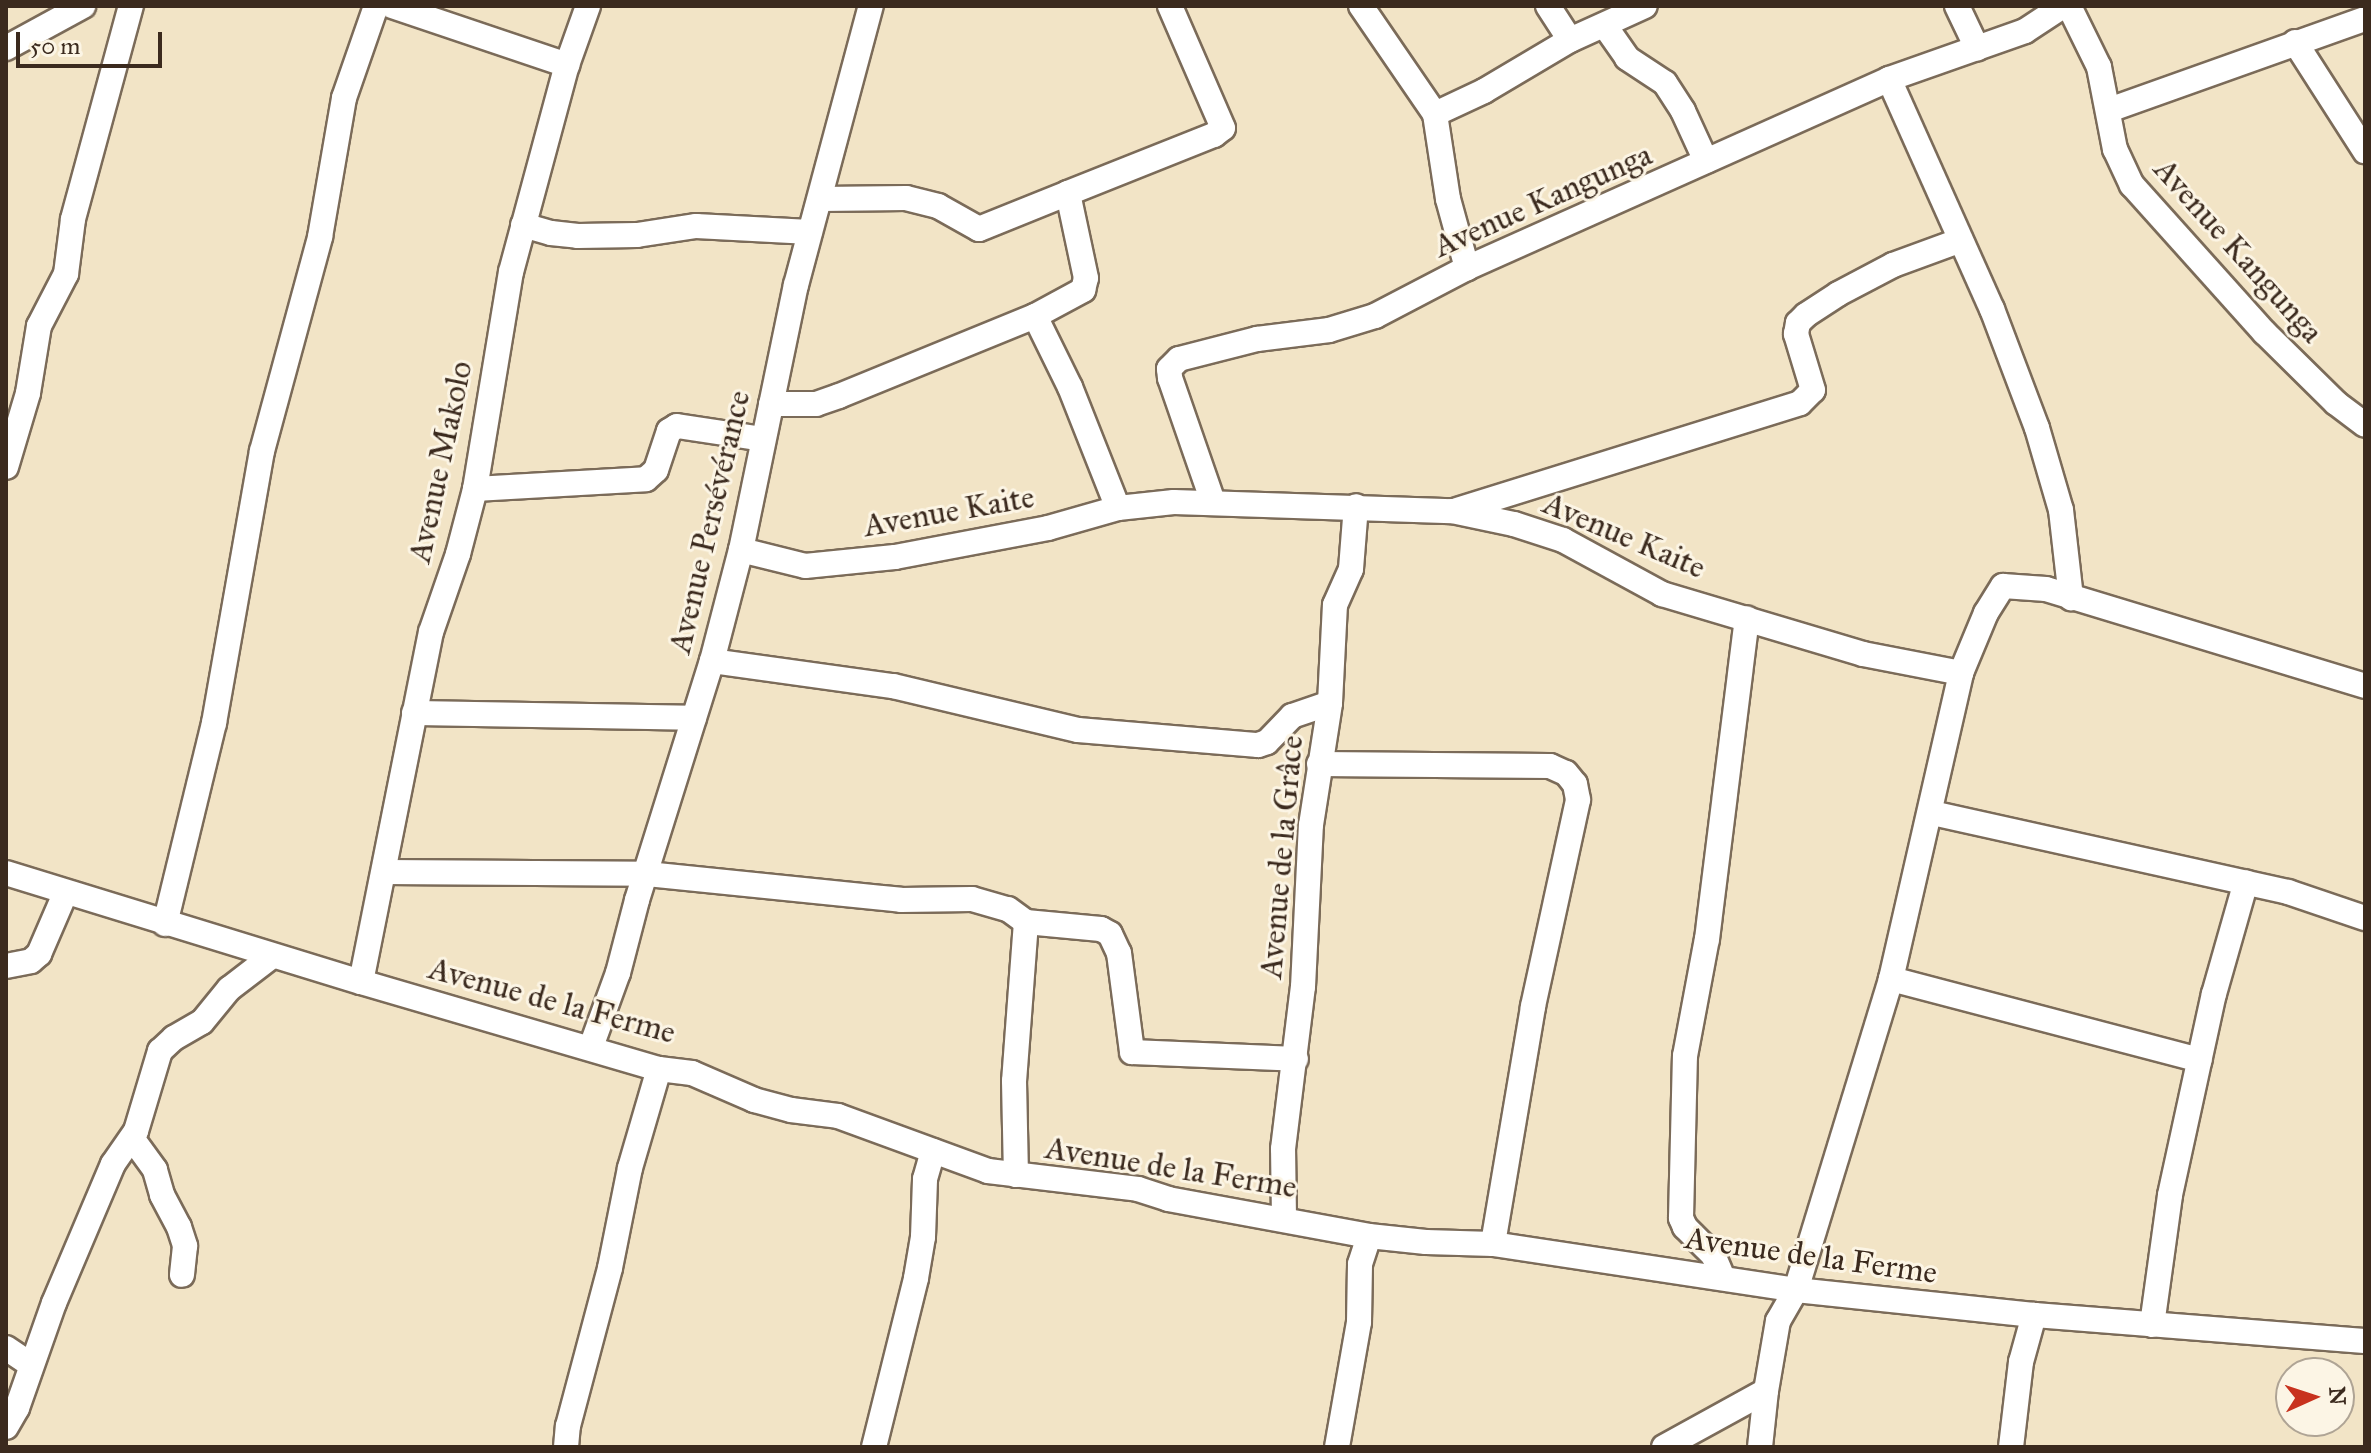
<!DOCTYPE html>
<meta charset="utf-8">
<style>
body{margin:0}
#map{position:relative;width:2371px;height:1453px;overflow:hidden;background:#f2e4c6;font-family:"IM FELL Great Primer",serif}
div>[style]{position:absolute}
.roads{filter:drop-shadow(2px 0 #7b6b59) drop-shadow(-2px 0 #7b6b59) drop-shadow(0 2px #7b6b59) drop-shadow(0 -2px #7b6b59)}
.minor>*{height:24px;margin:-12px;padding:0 12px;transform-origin:12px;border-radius:12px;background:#fff}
span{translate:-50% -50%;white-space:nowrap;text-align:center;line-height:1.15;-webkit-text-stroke:6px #fcf5e5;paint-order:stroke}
.street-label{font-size:32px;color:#3b2a1e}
.frame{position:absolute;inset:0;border:8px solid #3b2a1e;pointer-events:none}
.north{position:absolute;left:2275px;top:1357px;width:80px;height:80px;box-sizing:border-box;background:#fcf5e5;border:2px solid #afa495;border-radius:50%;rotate:87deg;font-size:22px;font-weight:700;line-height:32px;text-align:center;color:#3b2a1e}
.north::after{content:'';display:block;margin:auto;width:28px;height:36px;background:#c8321e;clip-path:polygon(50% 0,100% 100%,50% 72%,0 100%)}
.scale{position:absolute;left:16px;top:32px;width:146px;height:36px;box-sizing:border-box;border:4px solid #3b2a1e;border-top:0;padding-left:10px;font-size:24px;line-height:28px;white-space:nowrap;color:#3b2a1e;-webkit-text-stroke:6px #fcf5e5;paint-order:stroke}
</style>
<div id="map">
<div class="roads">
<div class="minor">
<div style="left:392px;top:6px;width:185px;rotate:18.6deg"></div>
<div style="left:1361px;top:6px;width:131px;rotate:55.6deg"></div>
<div style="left:1435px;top:114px;width:86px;rotate:81.3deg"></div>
<div style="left:1448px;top:199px;width:72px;rotate:74.6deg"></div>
<div style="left:1548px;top:6px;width:40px;rotate:57.1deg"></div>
<div style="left:1957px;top:6px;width:47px;rotate:64.5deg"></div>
<div style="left:2069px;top:6px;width:68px;rotate:63.8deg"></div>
<div style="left:2099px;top:67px;width:84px;rotate:79deg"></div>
<div style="left:2115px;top:149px;width:40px;rotate:65deg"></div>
<div style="left:2132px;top:185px;width:198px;rotate:48.1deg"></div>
<div style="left:2264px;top:332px;width:101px;rotate:44.6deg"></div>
<div style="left:2336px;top:403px;width:36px;rotate:37deg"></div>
<div style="left:1605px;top:26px;width:39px;rotate:55deg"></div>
<div style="left:1627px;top:58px;width:45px;rotate:33.3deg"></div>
<div style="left:1665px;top:83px;width:33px;rotate:57deg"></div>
<div style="left:1683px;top:111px;width:55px;rotate:65.3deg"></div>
<div style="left:2295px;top:42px;width:130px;rotate:57.3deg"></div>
<div style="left:6px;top:48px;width:88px;rotate:-28.6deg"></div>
<div style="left:1889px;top:79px;width:252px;rotate:65.9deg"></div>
<div style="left:1992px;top:309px;width:127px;rotate:69.3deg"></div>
<div style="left:2037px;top:428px;width:85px;rotate:73.7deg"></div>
<div style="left:2061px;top:510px;width:89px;rotate:83.5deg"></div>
<div style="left:2109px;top:110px;width:272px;rotate:-19.6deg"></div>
<div style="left:1435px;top:114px;width:54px;rotate:-25.1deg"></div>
<div style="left:1484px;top:91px;width:100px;rotate:-30.7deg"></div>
<div style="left:1570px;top:40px;width:82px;rotate:-24.4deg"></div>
<div style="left:821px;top:199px;width:85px;rotate:-0.7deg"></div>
<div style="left:906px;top:198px;width:33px;rotate:14deg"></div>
<div style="left:938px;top:206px;width:47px;rotate:29.3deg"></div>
<div style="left:979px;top:229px;width:96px;rotate:-22deg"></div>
<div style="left:523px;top:225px;width:29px;rotate:16deg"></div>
<div style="left:551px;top:233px;width:27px;rotate:6deg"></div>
<div style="left:578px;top:236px;width:59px;rotate:-1deg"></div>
<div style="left:637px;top:235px;width:60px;rotate:-8.7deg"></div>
<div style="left:696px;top:226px;width:114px;rotate:3deg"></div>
<div style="left:1035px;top:316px;width:79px;rotate:63.8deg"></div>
<div style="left:1070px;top:387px;width:130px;rotate:68.4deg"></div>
<div style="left:771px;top:404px;width:45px"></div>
<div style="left:816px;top:404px;width:24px;rotate:-19deg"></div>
<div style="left:839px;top:396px;width:212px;rotate:-22.2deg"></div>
<div style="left:1035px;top:316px;width:55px;rotate:-28.4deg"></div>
<div style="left:1083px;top:290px;width:12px;rotate:-76deg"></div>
<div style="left:1086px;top:278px;width:87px;rotate:-102deg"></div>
<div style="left:1068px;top:193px;width:157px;rotate:-21.7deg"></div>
<div style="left:1214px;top:135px;width:11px;rotate:-38deg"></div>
<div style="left:1223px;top:128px;width:133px;rotate:-113.5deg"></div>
<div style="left:6px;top:467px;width:77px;rotate:-73.4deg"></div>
<div style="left:28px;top:393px;width:68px;rotate:-80.7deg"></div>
<div style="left:39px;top:326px;width:59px;rotate:-62.6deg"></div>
<div style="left:66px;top:274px;width:55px;rotate:-82.7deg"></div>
<div style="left:73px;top:219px;width:221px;rotate:-74.8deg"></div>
<div style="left:475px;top:489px;width:171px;rotate:-3.3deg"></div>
<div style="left:646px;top:479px;width:13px;rotate:-42deg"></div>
<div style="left:656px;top:470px;width:41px;rotate:-71.6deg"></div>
<div style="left:669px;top:431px;width:9px;rotate:-32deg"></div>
<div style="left:677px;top:426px;width:87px;rotate:8.6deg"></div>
<div style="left:1213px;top:502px;width:131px;rotate:-109.1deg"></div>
<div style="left:1170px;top:378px;width:9px;rotate:-96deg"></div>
<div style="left:1169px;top:369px;width:14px;rotate:-45deg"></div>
<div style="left:1179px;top:359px;width:81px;rotate:-14.4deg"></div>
<div style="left:1257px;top:339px;width:73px;rotate:-7.1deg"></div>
<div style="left:1329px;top:330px;width:48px;rotate:-16.9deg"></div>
<div style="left:1375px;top:316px;width:104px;rotate:-27.6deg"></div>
<div style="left:1467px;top:268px;width:462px;rotate:-24.1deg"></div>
<div style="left:1889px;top:79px;width:144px;rotate:-19.4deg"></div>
<div style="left:2025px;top:31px;width:45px;rotate:-33.3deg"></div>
<div style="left:1457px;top:510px;width:359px;rotate:-17.3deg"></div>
<div style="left:1800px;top:403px;width:18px;rotate:-45deg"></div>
<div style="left:1813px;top:390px;width:59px;rotate:-106.9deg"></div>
<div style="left:1796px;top:334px;width:11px;rotate:-80deg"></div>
<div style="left:1798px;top:323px;width:11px;rotate:-45deg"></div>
<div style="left:1806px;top:315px;width:38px;rotate:-33deg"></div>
<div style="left:1838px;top:294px;width:62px;rotate:-27.8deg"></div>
<div style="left:1893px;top:265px;width:72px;rotate:-20.2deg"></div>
<div style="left:741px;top:550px;width:66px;rotate:14deg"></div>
<div style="left:805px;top:566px;width:90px;rotate:-5.7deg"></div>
<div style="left:895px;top:557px;width:156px;rotate:-10.7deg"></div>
<div style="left:1048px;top:528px;width:73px;rotate:-15.9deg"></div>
<div style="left:1118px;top:508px;width:56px;rotate:-6.1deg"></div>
<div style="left:1174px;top:502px;width:278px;rotate:1.9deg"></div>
<div style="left:1452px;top:511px;width:63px;rotate:11.8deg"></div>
<div style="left:1514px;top:524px;width:52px;rotate:18.1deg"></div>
<div style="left:1563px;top:540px;width:113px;rotate:28.6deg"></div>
<div style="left:1662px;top:594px;width:210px;rotate:16.6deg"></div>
<div style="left:1863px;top:654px;width:100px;rotate:11deg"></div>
<div style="left:712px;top:661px;width:183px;rotate:7.9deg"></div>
<div style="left:893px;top:686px;width:190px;rotate:13.4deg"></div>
<div style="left:1078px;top:730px;width:181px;rotate:4.8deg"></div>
<div style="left:1258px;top:745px;width:9px;rotate:-18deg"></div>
<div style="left:1267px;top:742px;width:36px;rotate:-46deg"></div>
<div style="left:1292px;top:716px;width:40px;rotate:-18.9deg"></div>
<div style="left:414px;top:713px;width:280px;rotate:1deg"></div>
<div style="left:1319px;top:764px;width:231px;rotate:0.5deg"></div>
<div style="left:1550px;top:766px;width:17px;rotate:24deg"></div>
<div style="left:1566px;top:773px;width:14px;rotate:51deg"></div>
<div style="left:1575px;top:784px;width:16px;rotate:79deg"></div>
<div style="left:1578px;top:800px;width:212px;rotate:102.3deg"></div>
<div style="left:1533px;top:1007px;width:240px;rotate:99.6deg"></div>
<div style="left:1932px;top:813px;width:365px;rotate:12.5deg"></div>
<div style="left:2288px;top:892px;width:81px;rotate:18.7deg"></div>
<div style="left:384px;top:872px;width:263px;rotate:0.4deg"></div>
<div style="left:647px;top:874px;width:255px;rotate:5.8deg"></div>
<div style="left:901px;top:900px;width:71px;rotate:-0.8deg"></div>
<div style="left:972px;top:899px;width:37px;rotate:16deg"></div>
<div style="left:1008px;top:909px;width:22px;rotate:36deg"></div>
<div style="left:1026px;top:922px;width:159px;rotate:94.3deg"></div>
<div style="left:1014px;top:1081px;width:94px;rotate:88.8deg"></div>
<div style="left:6px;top:873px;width:371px;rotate:17.1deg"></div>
<div style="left:361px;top:982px;width:310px;rotate:16.3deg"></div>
<div style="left:659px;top:1069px;width:33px;rotate:7deg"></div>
<div style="left:692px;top:1073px;width:68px;rotate:23.5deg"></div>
<div style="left:754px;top:1100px;width:38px;rotate:15deg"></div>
<div style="left:791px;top:1110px;width:47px;rotate:7.3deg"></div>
<div style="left:838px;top:1116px;width:160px;rotate:20.1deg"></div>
<div style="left:988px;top:1171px;width:151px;rotate:6.8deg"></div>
<div style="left:1138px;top:1189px;width:32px;rotate:18deg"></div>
<div style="left:1168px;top:1199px;width:204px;rotate:10.4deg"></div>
<div style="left:1369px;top:1236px;width:57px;rotate:6deg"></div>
<div style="left:1426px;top:1242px;width:67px;rotate:1.7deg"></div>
<div style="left:1493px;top:1244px;width:306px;rotate:8.6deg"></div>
<div style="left:1796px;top:1290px;width:239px;rotate:6deg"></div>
<div style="left:2034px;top:1315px;width:332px;rotate:4.5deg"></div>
<div style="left:1026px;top:922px;width:75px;rotate:5.3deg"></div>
<div style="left:1101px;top:929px;width:10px;rotate:29deg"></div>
<div style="left:1110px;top:934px;width:21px;rotate:65deg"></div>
<div style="left:1119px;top:953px;width:100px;rotate:82.5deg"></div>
<div style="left:1132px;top:1052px;width:164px;rotate:2.4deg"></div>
<div style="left:165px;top:924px;width:207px;rotate:-76.3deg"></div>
<div style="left:214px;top:723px;width:276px;rotate:-80deg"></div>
<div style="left:262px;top:451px;width:222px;rotate:-74.8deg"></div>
<div style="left:320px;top:237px;width:141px;rotate:-80.2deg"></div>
<div style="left:344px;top:98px;width:97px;rotate:-70.8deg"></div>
<div style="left:6px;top:966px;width:25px;rotate:-11deg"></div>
<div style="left:31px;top:961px;width:11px;rotate:-41deg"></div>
<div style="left:39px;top:954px;width:65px;rotate:-66.6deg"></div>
<div style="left:1891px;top:979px;width:319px;rotate:14.7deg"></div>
<div style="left:361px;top:982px;width:357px;rotate:-78.7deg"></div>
<div style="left:431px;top:632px;width:83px;rotate:-70.9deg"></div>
<div style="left:458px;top:554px;width:67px;rotate:-75.3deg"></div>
<div style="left:475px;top:489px;width:220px;rotate:-80.6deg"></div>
<div style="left:511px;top:272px;width:214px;rotate:-74.9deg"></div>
<div style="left:567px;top:65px;width:63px;rotate:-70.4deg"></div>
<div style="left:591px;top:1047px;width:79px;rotate:-70deg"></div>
<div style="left:618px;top:973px;width:75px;rotate:-75.4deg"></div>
<div style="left:637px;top:900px;width:250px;rotate:-72.6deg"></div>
<div style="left:712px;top:661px;width:115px;rotate:-75.4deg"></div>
<div style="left:741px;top:550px;width:271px;rotate:-78.3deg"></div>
<div style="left:796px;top:285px;width:289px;rotate:-75deg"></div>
<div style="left:132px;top:1138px;width:39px;rotate:54deg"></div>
<div style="left:155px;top:1170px;width:26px;rotate:74deg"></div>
<div style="left:162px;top:1195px;width:36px;rotate:62deg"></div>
<div style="left:179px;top:1227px;width:20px;rotate:72deg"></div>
<div style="left:185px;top:1246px;width:29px;rotate:96deg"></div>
<div style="left:1284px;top:1218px;width:69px;rotate:-90.8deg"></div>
<div style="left:1283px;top:1149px;width:163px;rotate:-83deg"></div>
<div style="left:1303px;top:987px;width:162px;rotate:-87.2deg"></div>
<div style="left:1311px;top:825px;width:123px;rotate:-81.1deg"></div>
<div style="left:1330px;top:703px;width:98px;rotate:-87.1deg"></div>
<div style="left:1335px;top:605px;width:39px;rotate:-66deg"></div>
<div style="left:1351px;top:569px;width:63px;rotate:-85.5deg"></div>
<div style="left:1723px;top:1278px;width:25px;rotate:-113deg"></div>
<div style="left:1713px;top:1255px;width:40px;rotate:-135deg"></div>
<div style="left:1685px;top:1227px;width:10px;rotate:-114deg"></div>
<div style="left:1681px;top:1218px;width:162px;rotate:-88.6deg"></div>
<div style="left:1685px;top:1056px;width:119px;rotate:-79.4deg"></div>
<div style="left:1707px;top:939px;width:323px;rotate:-82.9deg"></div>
<div style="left:2152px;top:1325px;width:131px;rotate:-82.1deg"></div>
<div style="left:2170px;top:1195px;width:206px;rotate:-77.7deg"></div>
<div style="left:2214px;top:994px;width:116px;rotate:-74.1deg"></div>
<div style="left:6px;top:1348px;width:30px;rotate:34deg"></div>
<div style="left:6px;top:1427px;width:22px;rotate:-60deg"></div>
<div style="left:17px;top:1408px;width:111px;rotate:-70.6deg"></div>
<div style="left:54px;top:1303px;width:151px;rotate:-67deg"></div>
<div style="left:113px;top:1164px;width:40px;rotate:-55.1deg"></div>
<div style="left:136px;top:1131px;width:84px;rotate:-73.3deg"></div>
<div style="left:160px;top:1051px;width:19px;rotate:-43deg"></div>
<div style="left:174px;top:1038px;width:32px;rotate:-30deg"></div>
<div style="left:202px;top:1022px;width:43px;rotate:-50.7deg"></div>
<div style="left:229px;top:989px;width:54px;rotate:-37.5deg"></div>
<div style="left:566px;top:1447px;width:21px;rotate:-85deg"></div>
<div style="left:568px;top:1426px;width:163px;rotate:-75.1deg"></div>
<div style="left:610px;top:1268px;width:102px;rotate:-78.7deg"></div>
<div style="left:630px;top:1168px;width:103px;rotate:-73.7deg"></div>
<div style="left:874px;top:1447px;width:174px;rotate:-76deg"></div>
<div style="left:916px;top:1278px;width:42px;rotate:-80.3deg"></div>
<div style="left:923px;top:1237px;width:58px;rotate:-88deg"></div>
<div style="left:925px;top:1179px;width:29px;rotate:-74deg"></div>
<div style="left:1337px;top:1447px;width:127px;rotate:-80deg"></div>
<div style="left:1359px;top:1322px;width:58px;rotate:-89deg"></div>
<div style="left:1360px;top:1264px;width:29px;rotate:-72deg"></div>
<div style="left:1664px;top:1447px;width:116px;rotate:-28.8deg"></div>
<div style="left:1766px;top:1391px;width:71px;rotate:-80.3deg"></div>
<div style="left:1778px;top:1321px;width:36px;rotate:-60deg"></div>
<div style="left:1796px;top:1290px;width:325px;rotate:-73deg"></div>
<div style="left:1891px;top:979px;width:314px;rotate:-77.1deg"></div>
<div style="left:1961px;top:673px;width:65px;rotate:-67.4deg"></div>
<div style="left:1986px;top:613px;width:32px;rotate:-58deg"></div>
<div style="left:2003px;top:586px;width:43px;rotate:4deg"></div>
<div style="left:2046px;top:589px;width:333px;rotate:16.9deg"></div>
<div style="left:1760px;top:1447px;width:56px;rotate:-83.9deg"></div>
<div style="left:2011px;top:1447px;width:86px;rotate:-83.3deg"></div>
<div style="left:2021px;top:1362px;width:49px;rotate:-74.5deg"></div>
</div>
</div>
<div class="street-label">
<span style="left:1543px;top:201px;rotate:-24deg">Avenue Kangunga</span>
<span style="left:2238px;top:251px;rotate:48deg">Avenue Kangunga</span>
<span style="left:441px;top:462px;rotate:-78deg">Avenue Makolo</span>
<span style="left:949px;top:512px;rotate:-10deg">Avenue Kaite</span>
<span style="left:710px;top:522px;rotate:-77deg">Avenue Persévérance</span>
<span style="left:1624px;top:536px;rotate:23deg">Avenue Kaite</span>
<span style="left:1282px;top:857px;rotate:-85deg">Avenue de la Grâce</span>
<span style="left:552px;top:1001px;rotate:15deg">Avenue de la Ferme</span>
<span style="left:1171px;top:1168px;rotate:9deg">Avenue de la Ferme</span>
<span style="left:1811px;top:1256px;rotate:8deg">Avenue de la Ferme</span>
</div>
<div class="frame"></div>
<div class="north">N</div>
<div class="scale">50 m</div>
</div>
